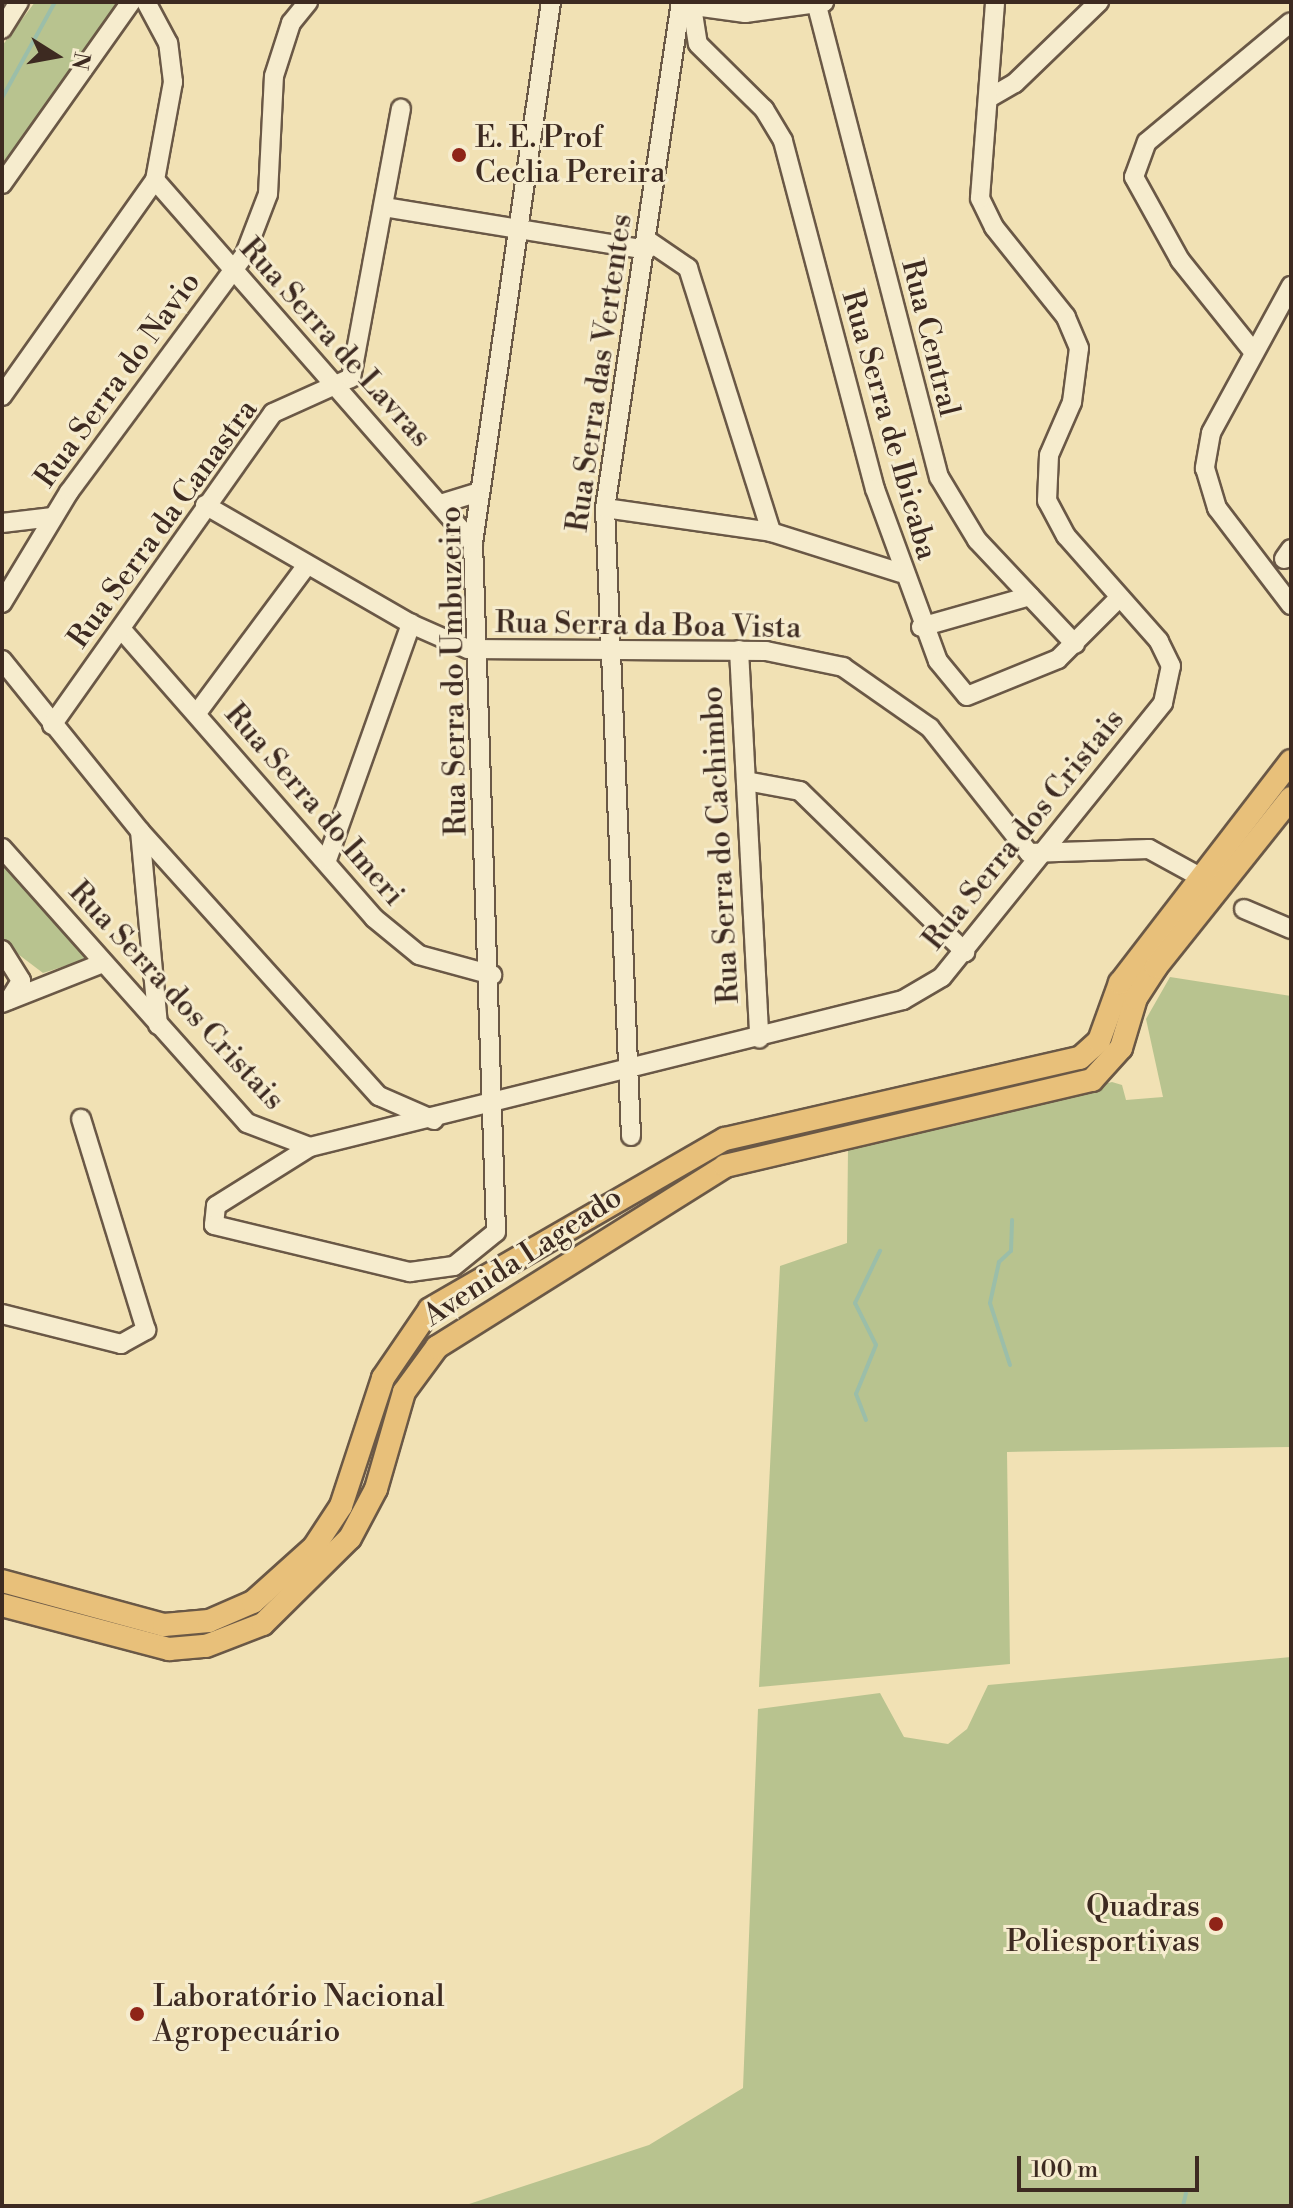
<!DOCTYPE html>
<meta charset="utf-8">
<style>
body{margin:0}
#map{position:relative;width:1293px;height:2208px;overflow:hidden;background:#f1e1b4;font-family:"Libre Bodoni",serif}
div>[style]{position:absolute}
.green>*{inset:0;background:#b8c38f}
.stream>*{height:4px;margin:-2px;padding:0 2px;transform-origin:2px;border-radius:2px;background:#9bbea9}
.roads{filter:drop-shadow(2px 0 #6a5846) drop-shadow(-2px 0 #6a5846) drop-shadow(0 2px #6a5846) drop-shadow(0 -2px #6a5846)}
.minor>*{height:18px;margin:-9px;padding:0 9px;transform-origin:9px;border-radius:9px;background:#f6ecce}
.major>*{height:22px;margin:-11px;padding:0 11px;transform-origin:11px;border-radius:11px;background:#e8c07a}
.dots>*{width:22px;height:22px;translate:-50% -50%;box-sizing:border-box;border:4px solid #f6ecce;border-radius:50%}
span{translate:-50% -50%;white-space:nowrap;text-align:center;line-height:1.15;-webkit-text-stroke:6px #f6ecce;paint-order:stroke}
.poi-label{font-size:30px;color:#3d2a21}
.left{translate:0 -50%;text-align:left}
.right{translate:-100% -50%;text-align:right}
.street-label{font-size:30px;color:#3d2a21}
.frame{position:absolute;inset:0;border:4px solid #3d2a21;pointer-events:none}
.north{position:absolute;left:16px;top:16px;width:80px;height:80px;-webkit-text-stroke:6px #f6ecce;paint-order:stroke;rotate:101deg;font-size:22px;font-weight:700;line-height:32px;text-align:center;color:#3d2a21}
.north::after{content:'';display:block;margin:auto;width:28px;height:36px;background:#3d2a21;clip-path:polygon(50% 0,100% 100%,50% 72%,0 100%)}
.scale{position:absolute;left:1017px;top:2156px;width:182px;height:36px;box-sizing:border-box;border:4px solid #3d2a21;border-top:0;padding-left:10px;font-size:24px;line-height:28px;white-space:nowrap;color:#3d2a21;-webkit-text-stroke:6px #f6ecce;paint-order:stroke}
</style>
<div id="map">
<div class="green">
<div style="clip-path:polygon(35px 2px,123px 2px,2px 175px,2px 46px)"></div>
<div style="clip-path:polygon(2px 859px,90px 958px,43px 973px,2px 942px)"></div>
<div style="clip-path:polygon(1170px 977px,1291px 996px,1291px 1447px,1007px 1452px,1010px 1664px,759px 1687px,780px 1266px,847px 1243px,848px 1149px,1112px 1082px,1122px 1085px,1126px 1100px,1163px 1097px,1146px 1019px)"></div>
<div style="clip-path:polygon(1291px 1657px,1291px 2206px,463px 2206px,649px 2145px,743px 2088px,758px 1709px,880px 1693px,904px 1737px,948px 1744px,967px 1729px,988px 1685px)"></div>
</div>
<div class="stream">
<div style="left:2px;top:98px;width:110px;rotate:-61.1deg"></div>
<div style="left:1010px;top:1365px;width:65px;rotate:-107.9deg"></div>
<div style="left:990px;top:1303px;width:42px;rotate:-77.6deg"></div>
<div style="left:999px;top:1262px;width:16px;rotate:-43deg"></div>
<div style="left:1011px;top:1251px;width:31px;rotate:-88deg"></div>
<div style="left:866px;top:1420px;width:28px;rotate:-111deg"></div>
<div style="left:856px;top:1394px;width:53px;rotate:-67.8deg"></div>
<div style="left:876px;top:1345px;width:47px;rotate:-116.6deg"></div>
<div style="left:855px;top:1303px;width:58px;rotate:-64.3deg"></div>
<div style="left:1183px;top:2206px;width:13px;rotate:-77deg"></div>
</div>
<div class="roads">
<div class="minor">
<div style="left:816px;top:2px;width:491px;rotate:75.5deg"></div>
<div style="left:939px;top:477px;width:74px;rotate:58.9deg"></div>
<div style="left:977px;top:540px;width:143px;rotate:46.7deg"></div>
<div style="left:680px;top:4px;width:66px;rotate:7.9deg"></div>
<div style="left:745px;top:13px;width:80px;rotate:-7.9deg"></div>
<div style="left:692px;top:7px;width:37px;rotate:81deg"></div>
<div style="left:698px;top:44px;width:93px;rotate:44.6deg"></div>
<div style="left:764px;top:109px;width:37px;rotate:59deg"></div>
<div style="left:783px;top:141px;width:360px;rotate:75.2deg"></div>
<div style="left:875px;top:489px;width:183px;rotate:69.9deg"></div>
<div style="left:938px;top:661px;width:45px;rotate:50.4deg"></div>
<div style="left:967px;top:696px;width:98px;rotate:-22.1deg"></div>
<div style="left:1058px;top:659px;width:86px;rotate:-45deg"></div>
<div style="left:2px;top:29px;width:32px;rotate:-58deg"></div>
<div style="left:989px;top:98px;width:30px;rotate:-30deg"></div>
<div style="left:1015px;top:83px;width:117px;rotate:-44deg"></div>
<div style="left:155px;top:180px;width:483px;rotate:48.8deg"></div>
<div style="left:2px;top:184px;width:223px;rotate:-54.7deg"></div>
<div style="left:384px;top:207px;width:266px;rotate:9.3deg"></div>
<div style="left:647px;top:240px;width:50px;rotate:34.3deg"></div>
<div style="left:688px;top:268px;width:277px;rotate:72.5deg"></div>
<div style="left:1291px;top:286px;width:167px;rotate:118.6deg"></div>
<div style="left:1211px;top:433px;width:36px;rotate:100deg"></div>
<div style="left:1205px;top:468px;width:42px;rotate:73.3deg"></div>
<div style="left:1217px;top:508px;width:122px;rotate:52.7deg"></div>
<div style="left:1252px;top:350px;width:115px;rotate:-128.7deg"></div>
<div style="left:1180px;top:260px;width:95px;rotate:-119deg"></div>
<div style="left:1134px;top:177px;width:37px;rotate:-70deg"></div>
<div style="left:1147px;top:142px;width:187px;rotate:-39.8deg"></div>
<div style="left:2px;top:396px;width:265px;rotate:-54.7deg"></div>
<div style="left:155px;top:180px;width:100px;rotate:-79.6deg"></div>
<div style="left:173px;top:82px;width:39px;rotate:-97deg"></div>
<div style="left:168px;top:43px;width:47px;rotate:-118.2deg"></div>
<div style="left:440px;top:504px;width:39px;rotate:-17deg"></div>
<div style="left:205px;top:505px;width:238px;rotate:30deg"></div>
<div style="left:411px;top:624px;width:62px;rotate:23.7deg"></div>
<div style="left:468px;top:649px;width:298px;rotate:0.4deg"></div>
<div style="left:766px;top:651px;width:79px;rotate:11.7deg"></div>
<div style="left:843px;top:667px;width:106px;rotate:35deg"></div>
<div style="left:930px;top:728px;width:159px;rotate:51.6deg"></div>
<div style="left:1029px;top:853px;width:120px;rotate:-1.9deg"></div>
<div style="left:1149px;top:849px;width:73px;rotate:28.7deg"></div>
<div style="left:605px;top:508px;width:168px;rotate:8.2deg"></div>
<div style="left:771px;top:532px;width:136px;rotate:17.5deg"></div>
<div style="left:2px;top:523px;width:51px;rotate:-6.7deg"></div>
<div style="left:1284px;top:559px;width:12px;rotate:-55deg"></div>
<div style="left:2px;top:603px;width:130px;rotate:-58.9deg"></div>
<div style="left:69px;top:492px;width:296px;rotate:-53.5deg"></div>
<div style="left:245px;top:254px;width:64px;rotate:-69deg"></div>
<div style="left:268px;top:194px;width:118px;rotate:-87.1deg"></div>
<div style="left:274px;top:76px;width:56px;rotate:-72.2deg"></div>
<div style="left:291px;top:23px;width:27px;rotate:-51deg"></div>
<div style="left:921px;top:627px;width:113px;rotate:-15.9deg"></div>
<div style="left:122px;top:630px;width:383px;rotate:48.8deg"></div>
<div style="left:374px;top:918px;width:58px;rotate:39.4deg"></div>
<div style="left:419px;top:955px;width:76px;rotate:15.3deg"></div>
<div style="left:739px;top:650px;width:389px;rotate:87deg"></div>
<div style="left:2px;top:660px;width:220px;rotate:51.1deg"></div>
<div style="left:140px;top:831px;width:357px;rotate:48deg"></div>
<div style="left:379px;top:1096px;width:60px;rotate:23.6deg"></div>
<div style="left:197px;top:713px;width:184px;rotate:-53.4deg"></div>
<div style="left:52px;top:725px;width:382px;rotate:-54.7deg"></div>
<div style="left:273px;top:413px;width:85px;rotate:-24.2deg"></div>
<div style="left:351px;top:378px;width:274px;rotate:-79.5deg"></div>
<div style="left:746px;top:781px;width:55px;rotate:10.5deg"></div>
<div style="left:800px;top:791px;width:231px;rotate:44.3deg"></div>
<div style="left:140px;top:831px;width:195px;rotate:84.7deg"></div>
<div style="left:2px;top:848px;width:368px;rotate:48.3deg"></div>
<div style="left:247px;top:1123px;width:67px;rotate:20.9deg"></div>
<div style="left:310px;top:1147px;width:611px;rotate:-13.92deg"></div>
<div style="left:903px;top:1000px;width:45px;rotate:-30.5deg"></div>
<div style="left:942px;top:977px;width:352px;rotate:-51.1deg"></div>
<div style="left:1163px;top:703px;width:38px;rotate:-78deg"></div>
<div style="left:1171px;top:666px;width:28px;rotate:-116deg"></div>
<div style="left:1159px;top:641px;width:140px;rotate:-131.5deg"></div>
<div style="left:1066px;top:536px;width:40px;rotate:-118deg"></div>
<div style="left:1047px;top:501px;width:46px;rotate:-87.5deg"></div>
<div style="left:1049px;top:455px;width:58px;rotate:-66.5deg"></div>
<div style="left:1072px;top:402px;width:54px;rotate:-82.6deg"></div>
<div style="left:1079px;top:348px;width:34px;rotate:-113deg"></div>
<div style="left:1066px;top:317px;width:115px;rotate:-128.7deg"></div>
<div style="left:994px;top:227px;width:32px;rotate:-116deg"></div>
<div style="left:980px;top:198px;width:197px;rotate:-85.6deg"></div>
<div style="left:327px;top:860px;width:251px;rotate:-70.4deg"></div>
<div style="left:1244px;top:909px;width:51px;rotate:23.1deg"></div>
<div style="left:2px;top:950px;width:36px;rotate:58deg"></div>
<div style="left:21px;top:981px;width:22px;rotate:122deg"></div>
<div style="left:2px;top:1003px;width:109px;rotate:-21.6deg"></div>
<div style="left:631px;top:1136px;width:629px;rotate:-92.37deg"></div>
<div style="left:605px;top:508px;width:512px;rotate:-81.46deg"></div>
<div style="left:310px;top:1147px;width:111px;rotate:147.9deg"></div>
<div style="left:216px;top:1206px;width:19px;rotate:96deg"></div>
<div style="left:214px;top:1225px;width:202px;rotate:13.5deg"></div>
<div style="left:410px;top:1272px;width:44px;rotate:-7.8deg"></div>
<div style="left:454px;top:1266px;width:54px;rotate:-39deg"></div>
<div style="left:496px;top:1232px;width:689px;rotate:-91.91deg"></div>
<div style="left:473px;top:543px;width:547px;rotate:-81.8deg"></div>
<div style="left:2px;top:1314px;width:123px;rotate:14.1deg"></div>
<div style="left:121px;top:1344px;width:29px;rotate:-29deg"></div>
<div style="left:146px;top:1330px;width:221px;rotate:-107.1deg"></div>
</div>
<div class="major">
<div style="left:2px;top:1581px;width:168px;rotate:15.2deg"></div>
<div style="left:164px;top:1625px;width:45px;rotate:-5.1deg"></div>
<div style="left:209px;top:1621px;width:48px;rotate:-23.4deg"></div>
<div style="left:253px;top:1602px;width:82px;rotate:-42deg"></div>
<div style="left:314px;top:1547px;width:49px;rotate:-56.6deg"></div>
<div style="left:341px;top:1506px;width:135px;rotate:-71.8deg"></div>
<div style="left:383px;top:1378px;width:83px;rotate:-55.7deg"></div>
<div style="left:430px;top:1309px;width:340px;rotate:-30deg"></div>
<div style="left:725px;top:1139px;width:364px;rotate:-12.9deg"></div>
<div style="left:1080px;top:1058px;width:25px;rotate:-42deg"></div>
<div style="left:1099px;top:1041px;width:62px;rotate:-70.1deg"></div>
<div style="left:1120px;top:983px;width:280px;rotate:-52.4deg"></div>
<div style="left:2px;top:1605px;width:173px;rotate:14.8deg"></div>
<div style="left:169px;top:1649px;width:37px;rotate:-5deg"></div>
<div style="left:206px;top:1646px;width:61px;rotate:-21.1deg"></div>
<div style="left:263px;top:1624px;width:122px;rotate:-44.7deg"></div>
<div style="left:350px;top:1538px;width:55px;rotate:-62deg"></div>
<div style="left:376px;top:1489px;width:101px;rotate:-73.9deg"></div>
<div style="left:404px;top:1392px;width:56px;rotate:-53.7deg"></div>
<div style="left:437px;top:1347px;width:340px;rotate:-32.1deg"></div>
<div style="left:725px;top:1166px;width:377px;rotate:-13.2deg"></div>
<div style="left:1092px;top:1080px;width:43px;rotate:-47.8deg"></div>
<div style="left:1121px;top:1048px;width:52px;rotate:-73.3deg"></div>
<div style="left:1136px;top:998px;width:37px;rotate:-57deg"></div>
<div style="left:1156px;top:967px;width:216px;rotate:-51.4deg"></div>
</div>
</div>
<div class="dots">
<div style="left:459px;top:155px;background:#8f2418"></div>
<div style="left:1216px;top:1924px;background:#8f2418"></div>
<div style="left:137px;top:2014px;background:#8f2418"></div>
</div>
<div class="poi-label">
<span class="left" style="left:475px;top:155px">E. E. Prof<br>Ceclia Pereira</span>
<span class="right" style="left:1200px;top:1924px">Quadras<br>Poliesportivas</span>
<span class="left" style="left:153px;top:2014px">Laboratório Nacional<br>Agropecuário</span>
</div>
<div class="street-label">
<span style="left:930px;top:338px;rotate:76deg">Rua Central</span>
<span style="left:335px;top:343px;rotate:48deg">Rua Serra de Lavras</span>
<span style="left:600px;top:373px;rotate:-82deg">Rua Serra das Vertentes</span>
<span style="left:118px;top:380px;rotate:-54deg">Rua Serra do Navio</span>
<span style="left:889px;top:425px;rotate:74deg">Rua Serra de Ibicaba</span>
<span style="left:163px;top:524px;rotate:-54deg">Rua Serra da Canastra</span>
<span style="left:648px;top:626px;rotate:1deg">Rua Serra da Boa Vista</span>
<span style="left:454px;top:671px;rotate:-91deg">Rua Serra do Umbuzeiro</span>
<span style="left:314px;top:805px;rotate:49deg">Rua Serra do Imeri</span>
<span style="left:1024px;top:830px;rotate:-51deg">Rua Serra dos Cristais</span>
<span style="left:721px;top:845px;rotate:-93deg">Rua Serra do Cachimbo</span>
<span style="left:176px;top:996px;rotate:47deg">Rua Serra dos Cristais</span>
<span style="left:523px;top:1257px;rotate:-33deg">Avenida Lageado</span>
</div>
<div class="frame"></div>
<div class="north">N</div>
<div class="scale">100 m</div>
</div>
